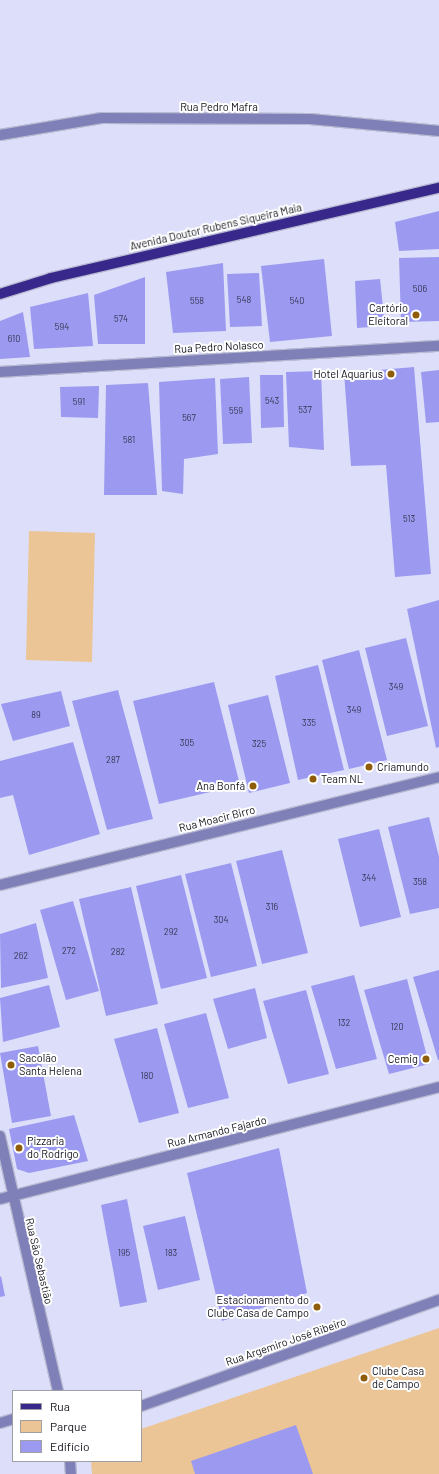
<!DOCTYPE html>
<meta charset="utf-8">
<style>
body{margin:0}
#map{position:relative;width:439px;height:1474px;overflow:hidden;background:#dddffa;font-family:Barlow,sans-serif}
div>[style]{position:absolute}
.green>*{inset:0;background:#ecc596}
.building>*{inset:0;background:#9b9af0}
.roads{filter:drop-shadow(1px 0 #b8bad2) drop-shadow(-1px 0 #b8bad2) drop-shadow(0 1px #b8bad2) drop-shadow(0 -1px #b8bad2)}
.street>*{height:10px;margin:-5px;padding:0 5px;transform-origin:5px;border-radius:5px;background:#8080b8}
.primary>*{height:10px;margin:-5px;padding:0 5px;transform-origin:5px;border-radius:5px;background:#39288c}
.dots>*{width:11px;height:11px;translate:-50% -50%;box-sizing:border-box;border:2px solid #fff;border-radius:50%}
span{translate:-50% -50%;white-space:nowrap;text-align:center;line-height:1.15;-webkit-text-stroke:4px #fff;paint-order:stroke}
.number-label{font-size:9px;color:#343450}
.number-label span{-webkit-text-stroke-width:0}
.street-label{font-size:11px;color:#11121b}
.poi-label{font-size:11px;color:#11121b}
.right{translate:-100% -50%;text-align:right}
.left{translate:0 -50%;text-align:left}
.legend{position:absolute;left:12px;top:1390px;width:130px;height:72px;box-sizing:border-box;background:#fff;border:1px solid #a0a0a4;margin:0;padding:5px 7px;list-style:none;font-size:12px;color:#11121b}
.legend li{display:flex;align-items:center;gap:8px;height:20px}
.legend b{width:20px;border:1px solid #a0a0a4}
</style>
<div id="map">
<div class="green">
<div style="clip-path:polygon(29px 531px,95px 533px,92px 662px,26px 660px)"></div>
<div style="clip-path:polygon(439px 1328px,439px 1474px,92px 1474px,91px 1461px,141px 1461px,141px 1429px)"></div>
</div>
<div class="building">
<div style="clip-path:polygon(439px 211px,439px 249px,399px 251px,395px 222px)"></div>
<div style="clip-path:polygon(439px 257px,439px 321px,401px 322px,399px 258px)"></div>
<div style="clip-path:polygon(324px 259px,332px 336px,270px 342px,261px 266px)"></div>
<div style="clip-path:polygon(223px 263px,226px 331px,173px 333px,166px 272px)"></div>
<div style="clip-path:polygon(259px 273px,262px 326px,230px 327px,227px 274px)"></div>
<div style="clip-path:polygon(145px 277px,145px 344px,98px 344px,94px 295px)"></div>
<div style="clip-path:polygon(380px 279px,385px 326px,357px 328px,355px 281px)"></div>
<div style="clip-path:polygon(88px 293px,93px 346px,34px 349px,30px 307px)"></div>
<div style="clip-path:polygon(23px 312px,30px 357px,0 359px,0 321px)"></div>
<div style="clip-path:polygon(414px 367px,431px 574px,395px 577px,386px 465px,351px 466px,344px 373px)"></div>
<div style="clip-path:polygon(439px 370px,439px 422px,426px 423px,421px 372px)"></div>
<div style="clip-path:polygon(321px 371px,324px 450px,289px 447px,286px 372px)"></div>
<div style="clip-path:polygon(260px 375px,283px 375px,284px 427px,261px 428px)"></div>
<div style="clip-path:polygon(249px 377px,252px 443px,223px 444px,220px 379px)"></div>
<div style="clip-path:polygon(215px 378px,218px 454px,184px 459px,183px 494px,162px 491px,159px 382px)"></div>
<div style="clip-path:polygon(148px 383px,157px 495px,104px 495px,106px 385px)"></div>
<div style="clip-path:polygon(99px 386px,98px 418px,61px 417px,60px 387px)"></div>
<div style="clip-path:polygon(439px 600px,439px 747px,436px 748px,407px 609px)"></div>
<div style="clip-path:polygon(406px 638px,428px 726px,387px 736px,365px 648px)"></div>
<div style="clip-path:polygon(359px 650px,387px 760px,349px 769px,322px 660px)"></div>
<div style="clip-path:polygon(318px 665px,344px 770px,298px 780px,275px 676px)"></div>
<div style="clip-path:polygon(214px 682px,240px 785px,159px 804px,133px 701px)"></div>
<div style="clip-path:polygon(118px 690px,153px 819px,107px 830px,72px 701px)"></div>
<div style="clip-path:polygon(61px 691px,70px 726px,13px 741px,1px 704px)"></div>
<div style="clip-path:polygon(268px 695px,290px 783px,249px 793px,228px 705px)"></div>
<div style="clip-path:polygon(73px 742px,100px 834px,29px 855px,13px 795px,0 798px,0 761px)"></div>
<div style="clip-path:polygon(429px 817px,439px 857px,439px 908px,410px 914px,388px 827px)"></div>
<div style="clip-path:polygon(379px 829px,401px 917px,360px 927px,338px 839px)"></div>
<div style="clip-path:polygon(282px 850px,308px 953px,262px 964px,236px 861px)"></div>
<div style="clip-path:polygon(231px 863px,257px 966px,211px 977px,185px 874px)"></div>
<div style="clip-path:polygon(181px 875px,207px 978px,161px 989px,136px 886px)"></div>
<div style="clip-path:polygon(131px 887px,158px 1004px,106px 1016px,79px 899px)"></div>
<div style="clip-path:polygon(73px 901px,99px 991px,66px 1000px,40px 910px)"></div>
<div style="clip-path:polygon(36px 923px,48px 978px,1px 988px,0 934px)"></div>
<div style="clip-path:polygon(439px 970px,439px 1060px,438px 1060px,413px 977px)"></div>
<div style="clip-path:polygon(354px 975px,377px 1059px,336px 1069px,311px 986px)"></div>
<div style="clip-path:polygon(407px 979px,429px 1064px,389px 1074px,364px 990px)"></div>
<div style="clip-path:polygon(49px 985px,60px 1027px,3px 1042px,0 998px)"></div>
<div style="clip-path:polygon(255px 988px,267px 1038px,228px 1049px,213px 999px)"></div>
<div style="clip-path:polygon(306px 990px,329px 1074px,288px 1084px,263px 1001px)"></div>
<div style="clip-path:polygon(206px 1013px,229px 1098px,188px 1108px,164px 1024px)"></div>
<div style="clip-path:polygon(157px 1028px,179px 1113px,139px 1123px,114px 1039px)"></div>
<div style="clip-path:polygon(38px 1046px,51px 1116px,12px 1123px,0 1053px)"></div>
<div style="clip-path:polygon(74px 1115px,88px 1161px,29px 1173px,17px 1169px,9px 1129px)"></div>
<div style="clip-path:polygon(279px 1148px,307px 1293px,222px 1321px,187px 1173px)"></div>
<div style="clip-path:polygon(127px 1199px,147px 1302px,120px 1307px,101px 1205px)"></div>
<div style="clip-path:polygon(185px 1216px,200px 1280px,158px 1290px,143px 1226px)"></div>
<div style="clip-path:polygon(1px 1276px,5px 1296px,0 1297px,0 1277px)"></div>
<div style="clip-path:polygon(296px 1425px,313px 1474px,195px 1474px,191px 1461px)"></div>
</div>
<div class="roads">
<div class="street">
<div style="left:0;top:135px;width:103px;rotate:-9.5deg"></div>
<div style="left:102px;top:118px;width:208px;rotate:0.3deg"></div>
<div style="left:310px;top:119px;width:130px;rotate:5.3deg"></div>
<div style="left:0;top:372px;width:440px;rotate:-3.4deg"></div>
<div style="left:0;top:885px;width:452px;rotate:-13.8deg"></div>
<div style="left:0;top:1136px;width:262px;rotate:77.2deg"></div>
<div style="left:0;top:1199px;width:453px;rotate:-14.3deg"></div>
<div style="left:141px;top:1406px;width:316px;rotate:-19.6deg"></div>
<div style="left:0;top:1423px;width:14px;rotate:-17deg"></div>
<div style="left:70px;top:1461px;width:13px;rotate:86deg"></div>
</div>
<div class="primary">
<div style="left:0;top:294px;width:53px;rotate:-17.4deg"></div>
<div style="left:51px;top:278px;width:398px;rotate:-13.1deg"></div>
</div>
</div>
<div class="dots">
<div style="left:416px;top:315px;background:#8f5d0a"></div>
<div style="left:391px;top:374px;background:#8f5d0a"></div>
<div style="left:369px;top:767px;background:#8f5d0a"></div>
<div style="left:313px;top:779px;background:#8f5d0a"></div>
<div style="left:253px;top:786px;background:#8f5d0a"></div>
<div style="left:426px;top:1059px;background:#8f5d0a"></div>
<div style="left:11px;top:1065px;background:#8f5d0a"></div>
<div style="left:19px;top:1148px;background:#8f5d0a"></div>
<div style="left:317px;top:1307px;background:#8f5d0a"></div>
<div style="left:364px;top:1378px;background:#8f5d0a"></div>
</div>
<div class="number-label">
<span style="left:420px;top:289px">506</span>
<span style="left:244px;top:300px">548</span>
<span style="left:197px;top:301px">558</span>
<span style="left:297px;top:301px">540</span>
<span style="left:121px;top:319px">574</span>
<span style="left:62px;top:327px">594</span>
<span style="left:14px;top:339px">610</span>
<span style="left:272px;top:401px">543</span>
<span style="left:79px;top:402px">591</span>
<span style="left:305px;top:410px">537</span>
<span style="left:236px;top:411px">559</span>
<span style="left:189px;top:418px">567</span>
<span style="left:129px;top:440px">581</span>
<span style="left:409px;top:519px">513</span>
<span style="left:396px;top:687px">349</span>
<span style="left:354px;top:710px">349</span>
<span style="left:36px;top:715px">89</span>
<span style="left:309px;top:723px">335</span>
<span style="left:187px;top:743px">305</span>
<span style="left:259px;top:744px">325</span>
<span style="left:113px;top:760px">287</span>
<span style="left:369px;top:878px">344</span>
<span style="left:420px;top:882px">358</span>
<span style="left:272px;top:907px">316</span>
<span style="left:221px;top:920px">304</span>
<span style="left:171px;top:932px">292</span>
<span style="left:69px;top:951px">272</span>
<span style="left:118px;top:952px">282</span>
<span style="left:21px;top:956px">262</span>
<span style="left:344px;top:1023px">132</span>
<span style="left:397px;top:1027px">120</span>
<span style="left:147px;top:1076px">180</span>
<span style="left:124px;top:1253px">195</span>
<span style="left:171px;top:1253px">183</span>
</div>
<div class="street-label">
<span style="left:219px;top:107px">Rua Pedro Mafra</span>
<span style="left:216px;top:227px;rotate:-13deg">Avenida Doutor Rubens Siqueira Maia</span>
<span style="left:219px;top:347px;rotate:-3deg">Rua Pedro Nolasco</span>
<span style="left:217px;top:819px;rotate:-14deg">Rua Moacir Birro</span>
<span style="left:217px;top:1132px;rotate:-14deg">Rua Armando Fajardo</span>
<span style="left:39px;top:1261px;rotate:77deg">Rua São Sebastião</span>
<span style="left:286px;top:1342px;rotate:-19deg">Rua Argemiro José Ribeiro</span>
</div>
<div class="poi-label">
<span class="right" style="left:408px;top:315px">Cartório<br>Eleitoral</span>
<span class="right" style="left:383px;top:374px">Hotel Aquarius</span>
<span class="left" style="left:377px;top:767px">Criamundo</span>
<span class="left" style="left:321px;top:779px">Team NL</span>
<span class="right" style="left:245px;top:786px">Ana Bonfá</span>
<span class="left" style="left:19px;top:1065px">Sacolão<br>Santa Helena</span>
<span class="right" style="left:418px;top:1059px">Cemig</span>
<span class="left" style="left:27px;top:1148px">Pizzaria<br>do Rodrigo</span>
<span class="right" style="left:309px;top:1307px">Estacionamento do<br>Clube Casa de Campo</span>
<span class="left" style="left:372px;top:1378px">Clube Casa<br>de Campo</span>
</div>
<ul class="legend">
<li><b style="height:5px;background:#39288c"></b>Rua</li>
<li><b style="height:11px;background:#ecc596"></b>Parque</li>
<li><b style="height:11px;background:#9b9af0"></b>Edifício</li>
</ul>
</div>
